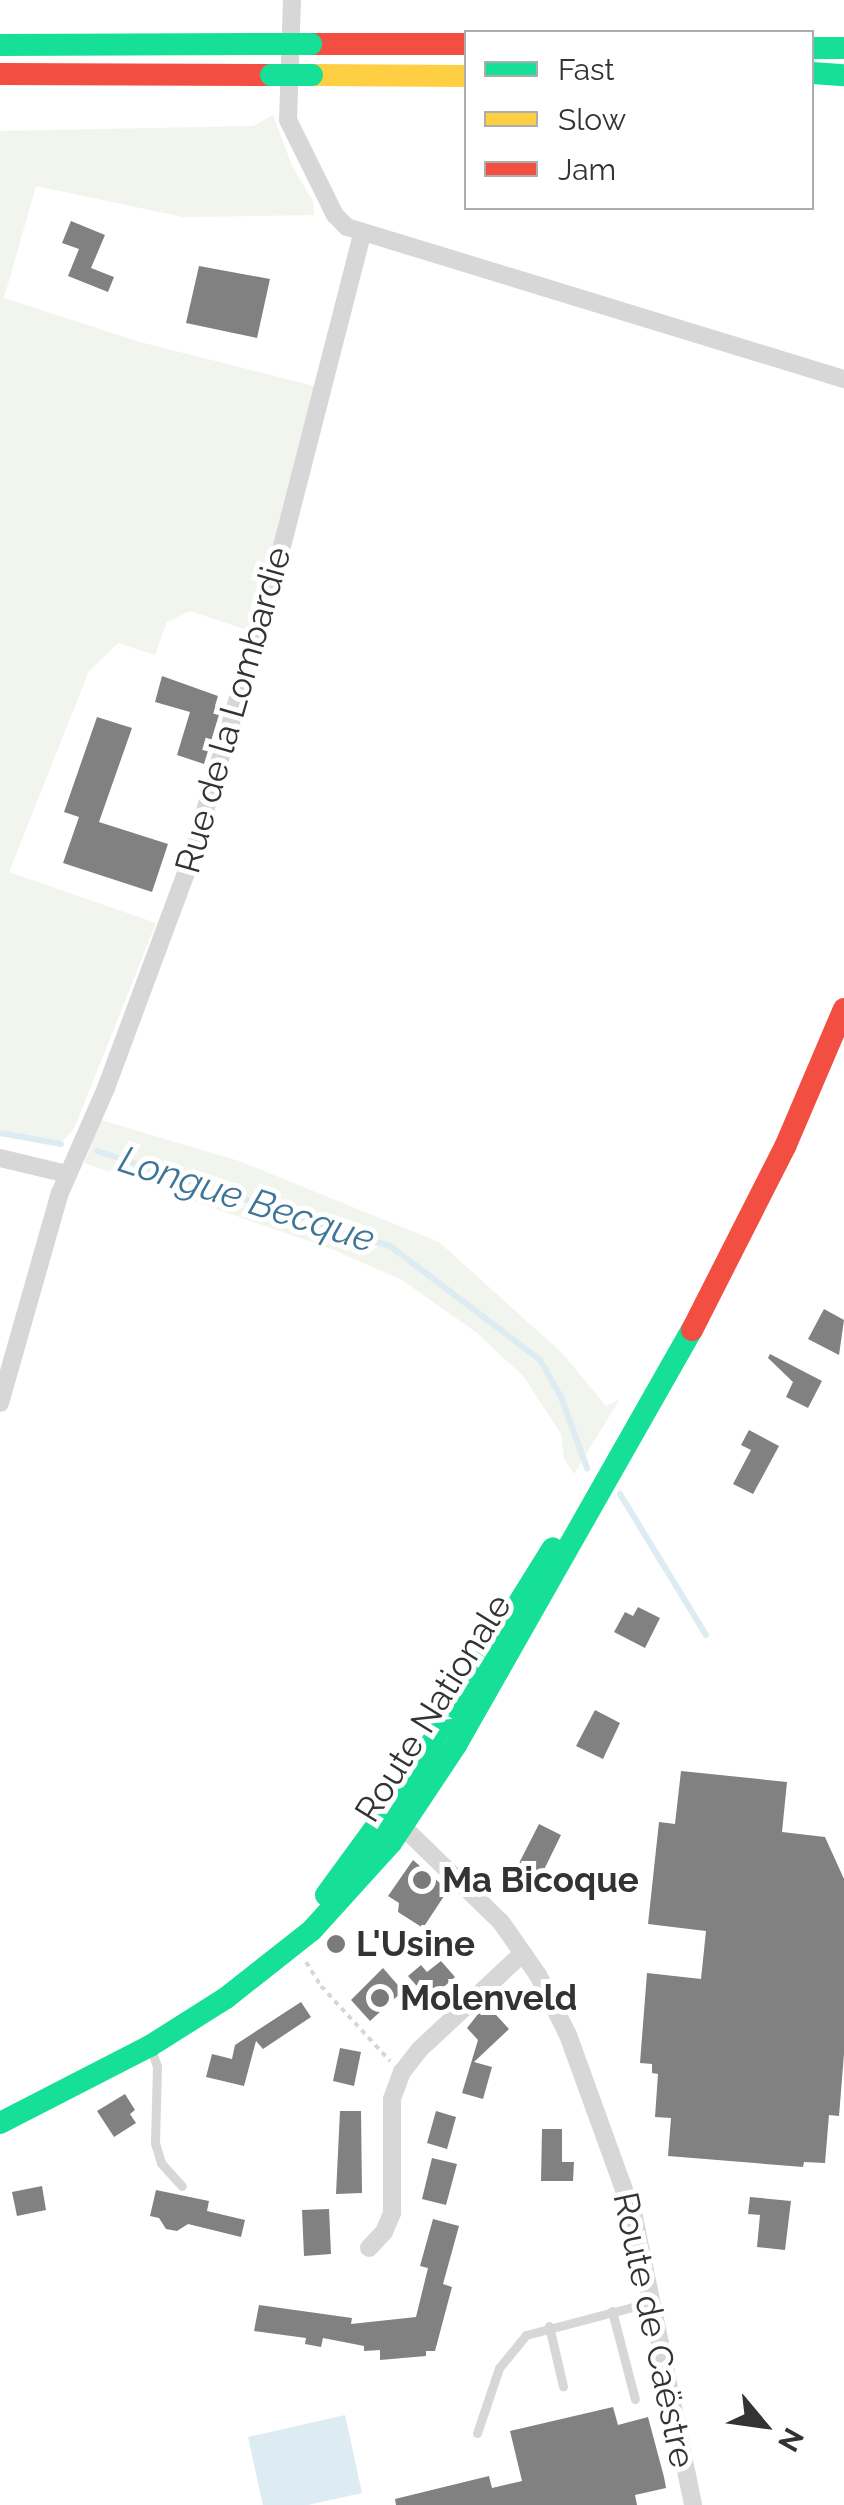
<!DOCTYPE html>
<meta charset="utf-8">
<style>
body{margin:0}
#map{position:relative;width:844px;height:2505px;overflow:hidden;background:#fff;font-family:Raleway,sans-serif}
div>[style]{position:absolute}
.green>*{inset:0;background:#f1f5ed}
.water>*{inset:0;background:#ddebf3}
.stream>*{height:6px;margin:-3px;padding:0 3px;transform-origin:3px;border-radius:3px;background:#ddebf3}
.building>*{inset:0;background:#818181}
.path>*{height:4px;margin-top:-2px;transform-origin:0;background:repeating-linear-gradient(90deg,#d6d6d6 0 5px,transparent 0 10px)}
.lane>*{height:9px;margin:-4.5px;padding:0 4.5px;transform-origin:4.5px;border-radius:4.5px;background:#d7d7d7}
.street>*{height:18px;margin:-9px;padding:0 9px;transform-origin:9px;border-radius:9px;background:#d7d7d7}
.fast>*{height:22px;margin:-11px;padding:0 11px;transform-origin:11px;border-radius:11px;background:#16e098}
.slow>*{height:22px;margin:-11px;padding:0 11px;transform-origin:11px;border-radius:11px;background:#ffcf43}
.jam>*{height:22px;margin:-11px;padding:0 11px;transform-origin:11px;border-radius:11px;background:#f24e42}
.fast-bridge>*{height:22px;margin:-11px;padding:0 11px;transform-origin:11px;border-radius:11px;background:#16e098}
.dots>*{width:28px;height:28px;translate:-50% -50%;box-sizing:border-box;border:5px solid #fff;border-radius:50%}
span{translate:-50% -50%;white-space:nowrap;text-align:center;line-height:1.15;-webkit-text-stroke:10px #fff;paint-order:stroke}
.street-label{font-size:35px;color:#333}
.poi-label{font-size:35px;color:#333;font-weight:700}
.left{translate:0 -50%;text-align:left}
.water-label{font-size:38px;color:#3f7597;font-style:italic}
.legend{position:absolute;left:464px;top:30px;width:350px;height:180px;box-sizing:border-box;background:#fff;border:2px solid #adadad;margin:0;padding:12px 18px;list-style:none;font-size:30px;color:#333}
.legend li{display:flex;align-items:center;gap:20px;height:50px}
.legend b{width:50px;border:2px solid #adadad}
.north{position:absolute;left:714px;top:2375px;width:100px;height:100px;-webkit-text-stroke:8px #fff;paint-order:stroke;rotate:119deg;font-size:28px;font-weight:700;line-height:40px;text-align:center;color:#333}
.north::after{content:'';display:block;margin:auto;width:35px;height:45px;background:#333;clip-path:polygon(50% 0,100% 100%,50% 72%,0 100%)}
</style>
<div id="map">
<div class="green">
<div style="clip-path:polygon(273px 115px,292px 166px,313px 201px,314px 215px,183px 217px,36px 186px,4px 298px,140px 342px,318px 387px,253px 632px,190px 611px,167px 622px,155px 655px,118px 643px,89px 671px,9px 872px,156px 923px,74px 1129px,64px 1140px,47px 1144px,0 1133px,0 131px,253px 126px)"></div>
<div style="clip-path:polygon(101px 1120px,239px 1161px,439px 1242px,562px 1353px,606px 1406px,620px 1399px,574px 1474px,564px 1459px,561px 1434px,524px 1377px,477px 1333px,402px 1280px,329px 1248px,84px 1163px)"></div>
</div>
<div class="water">
<div style="clip-path:polygon(345px 2415px,362px 2493px,308px 2505px,263px 2505px,248px 2437px)"></div>
</div>
<div class="stream">
<div style="left:0;top:1133px;width:62px;rotate:10.2deg"></div>
<div style="left:97px;top:1151px;width:308px;rotate:18deg"></div>
<div style="left:390px;top:1246px;width:188px;rotate:37.2deg"></div>
<div style="left:540px;top:1360px;width:43px;rotate:60.4deg"></div>
<div style="left:561px;top:1397px;width:76px;rotate:69.9deg"></div>
<div style="left:620px;top:1494px;width:165px;rotate:58.6deg"></div>
</div>
<div class="building">
<div style="clip-path:polygon(71px 221px,105px 235px,91px 268px,114px 277px,108px 292px,68px 276px,79px 249px,62px 243px)"></div>
<div style="clip-path:polygon(199px 266px,270px 279px,257px 338px,186px 323px)"></div>
<div style="clip-path:polygon(162px 676px,218px 696px,215px 706px,221px 708px,204px 764px,177px 755px,190px 712px,155px 702px)"></div>
<div style="clip-path:polygon(97px 717px,132px 728px,99px 822px,168px 844px,152px 892px,63px 863px,79px 817px,64px 812px)"></div>
<div style="clip-path:polygon(824px 1309px,844px 1320px,839px 1355px,808px 1339px)"></div>
<div style="clip-path:polygon(770px 1354px,822px 1381px,808px 1408px,786px 1397px,793px 1382px,768px 1358px)"></div>
<div style="clip-path:polygon(749px 1430px,779px 1446px,753px 1494px,733px 1484px,751px 1450px,741px 1445px)"></div>
<div style="clip-path:polygon(638px 1607px,660px 1618px,645px 1648px,614px 1632px,625px 1612px,633px 1616px)"></div>
<div style="clip-path:polygon(595px 1710px,620px 1723px,603px 1759px,576px 1746px)"></div>
<div style="clip-path:polygon(681px 1771px,787px 1782px,782px 1832px,825px 1837px,844px 1879px,844px 2054px,839px 2116px,829px 2115px,825px 2163px,804px 2162px,803px 2167px,668px 2156px,671px 2118px,655px 2117px,658px 2074px,652px 2073px,652px 2064px,640px 2063px,647px 1973px,701px 1979px,706px 1931px,648px 1924px,659px 1822px,675px 1824px)"></div>
<div style="clip-path:polygon(539px 1824px,561px 1835px,538px 1882px,515px 1871px)"></div>
<div style="clip-path:polygon(413px 1860px,448px 1890px,423px 1928px,398px 1912px,399px 1903px,388px 1896px)"></div>
<div style="clip-path:polygon(441px 1961px,455px 1977px,429px 2000px,408px 1976px,421px 1965px,427px 1972px)"></div>
<div style="clip-path:polygon(383px 1968px,403px 1991px,370px 2021px,351px 2000px)"></div>
<div style="clip-path:polygon(301px 2002px,311px 2017px,263px 2049px,256px 2041px,244px 2086px,206px 2077px,212px 2054px,232px 2059px,235px 2045px)"></div>
<div style="clip-path:polygon(486px 2004px,509px 2029px,474px 2062px,492px 2067px,483px 2099px,462px 2093px,478px 2040px,467px 2028px)"></div>
<div style="clip-path:polygon(340px 2048px,361px 2052px,354px 2086px,333px 2081px)"></div>
<div style="clip-path:polygon(125px 2094px,135px 2110px,130px 2114px,136px 2123px,114px 2137px,97px 2111px)"></div>
<div style="clip-path:polygon(340px 2111px,361px 2111px,362px 2193px,336px 2194px)"></div>
<div style="clip-path:polygon(436px 2111px,456px 2117px,447px 2149px,427px 2143px)"></div>
<div style="clip-path:polygon(542px 2129px,562px 2129px,562px 2162px,574px 2162px,573px 2181px,541px 2181px)"></div>
<div style="clip-path:polygon(432px 2158px,457px 2164px,446px 2205px,422px 2199px)"></div>
<div style="clip-path:polygon(42px 2186px,46px 2210px,17px 2216px,12px 2192px)"></div>
<div style="clip-path:polygon(156px 2190px,209px 2201px,207px 2211px,245px 2220px,241px 2237px,188px 2224px,177px 2231px,166px 2229px,159px 2218px,150px 2216px)"></div>
<div style="clip-path:polygon(750px 2197px,791px 2201px,785px 2250px,757px 2247px,760px 2215px,748px 2214px)"></div>
<div style="clip-path:polygon(329px 2209px,331px 2254px,304px 2256px,302px 2210px)"></div>
<div style="clip-path:polygon(433px 2219px,459px 2226px,443px 2284px,452px 2287px,435px 2351px,426px 2351px,426px 2356px,380px 2360px,380px 2350px,364px 2351px,364px 2346px,323px 2338px,321px 2347px,305px 2344px,306px 2338px,254px 2331px,259px 2305px,352px 2318px,351px 2324px,416px 2317px,428px 2268px,420px 2266px)"></div>
<div style="clip-path:polygon(613px 2407px,618px 2425px,648px 2417px,664px 2477px,666px 2488px,635px 2495px,637px 2505px,396px 2505px,395px 2499px,489px 2476px,492px 2488px,522px 2481px,510px 2431px)"></div>
</div>
<div class="path">
<div style="left:306px;top:1962px;width:28px;rotate:58deg"></div>
<div style="left:321px;top:1986px;width:102px;rotate:47.4deg"></div>
</div>
<div class="lane">
<div style="left:151px;top:2049px;width:18px;rotate:71deg"></div>
<div style="left:157px;top:2066px;width:77px;rotate:91.5deg"></div>
<div style="left:155px;top:2143px;width:21px;rotate:73deg"></div>
<div style="left:161px;top:2163px;width:31px;rotate:48deg"></div>
<div style="left:612px;top:2311px;width:91px;rotate:75.4deg"></div>
<div style="left:549px;top:2326px;width:62px;rotate:76.9deg"></div>
<div style="left:477px;top:2433px;width:69px;rotate:-71.3deg"></div>
<div style="left:499px;top:2368px;width:43px;rotate:-50.7deg"></div>
<div style="left:526px;top:2335px;width:130px;rotate:-14.7deg"></div>
</div>
<div class="street">
<div style="left:292px;top:0;width:120px;rotate:91.9deg"></div>
<div style="left:288px;top:120px;width:106px;rotate:63.7deg"></div>
<div style="left:335px;top:215px;width:17px;rotate:45deg"></div>
<div style="left:347px;top:227px;width:520px;rotate:17.01deg"></div>
<div style="left:0;top:1158px;width:69px;rotate:13.4deg"></div>
<div style="left:0;top:1403px;width:218px;rotate:-74.1deg"></div>
<div style="left:60px;top:1193px;width:115px;rotate:-66.3deg"></div>
<div style="left:106px;top:1088px;width:244px;rotate:-69.6deg"></div>
<div style="left:191px;top:859px;width:318px;rotate:-73.7deg"></div>
<div style="left:280px;top:554px;width:329px;rotate:-75.6deg"></div>
<div style="left:397px;top:1821px;width:145px;rotate:44.2deg"></div>
<div style="left:501px;top:1922px;width:65px;rotate:55.1deg"></div>
<div style="left:538px;top:1975px;width:67px;rotate:63.4deg"></div>
<div style="left:568px;top:2035px;width:194px;rotate:70.1deg"></div>
<div style="left:634px;top:2217px;width:294px;rotate:78.4deg"></div>
<div style="left:369px;top:2248px;width:22px;rotate:-47deg"></div>
<div style="left:384px;top:2232px;width:21px;rotate:-67deg"></div>
<div style="left:392px;top:2213px;width:114px;rotate:-90deg"></div>
<div style="left:392px;top:2099px;width:29px;rotate:-70deg"></div>
<div style="left:402px;top:2072px;width:28px;rotate:-52deg"></div>
<div style="left:419px;top:2050px;width:142px;rotate:-43deg"></div>
</div>
<div class="fast">
<div style="left:0;top:45px;width:271px;rotate:-0.2deg"></div>
<div style="left:812px;top:48px;width:32px"></div>
<div style="left:812px;top:73px;width:32px;rotate:4deg"></div>
<div style="left:326px;top:1895px;width:127px;rotate:-53.9deg"></div>
<div style="left:401px;top:1792px;width:287px;rotate:-58.1deg"></div>
<div style="left:0;top:2123px;width:169px;rotate:-27.2deg"></div>
<div style="left:150px;top:2046px;width:90px;rotate:-32.3deg"></div>
<div style="left:226px;top:1998px;width:110px;rotate:-38.3deg"></div>
<div style="left:312px;top:1930px;width:118px;rotate:-47.8deg"></div>
<div style="left:391px;top:1843px;width:118px;rotate:-56.4deg"></div>
<div style="left:456px;top:1745px;width:477px;rotate:-60.4deg"></div>
</div>
<div class="slow">
<div style="left:312px;top:75px;width:155px;rotate:0.4deg"></div>
</div>
<div class="jam">
<div style="left:311px;top:44px;width:156px"></div>
<div style="left:0;top:74px;width:271px;rotate:0.2deg"></div>
<div style="left:692px;top:1330px;width:205px;rotate:-63.1deg"></div>
<div style="left:785px;top:1147px;width:150px;rotate:-66.9deg"></div>
</div>
<div class="fast-bridge">
<div style="left:271px;top:44px;width:40px"></div>
<div style="left:271px;top:75px;width:41px"></div>
</div>
<div class="dots">
<div style="left:422px;top:1880px;background:#7a7a7a"></div>
<div style="left:336px;top:1944px;background:#7a7a7a"></div>
<div style="left:380px;top:1998px;background:#7a7a7a"></div>
</div>
<div class="street-label">
<span style="left:233px;top:710px;rotate:-74deg">Rue de la Lombardie</span>
<span style="left:433px;top:1708px;rotate:-58deg">Route Nationale</span>
<span style="left:654px;top:2330px;rotate:78deg">Route de Caëstre</span>
</div>
<div class="poi-label">
<span class="left" style="left:442px;top:1880px">Ma Bicoque</span>
<span class="left" style="left:356px;top:1944px">L'Usine</span>
<span class="left" style="left:400px;top:1998px">Molenveld</span>
</div>
<div class="water-label">
<span style="left:247px;top:1199px;rotate:18deg">Longue Becque</span>
</div>
<ul class="legend">
<li><b style="height:12px;background:#16e098"></b>Fast</li>
<li><b style="height:12px;background:#ffcf43"></b>Slow</li>
<li><b style="height:12px;background:#f24e42"></b>Jam</li>
</ul>
<div class="north">N</div>
</div>
